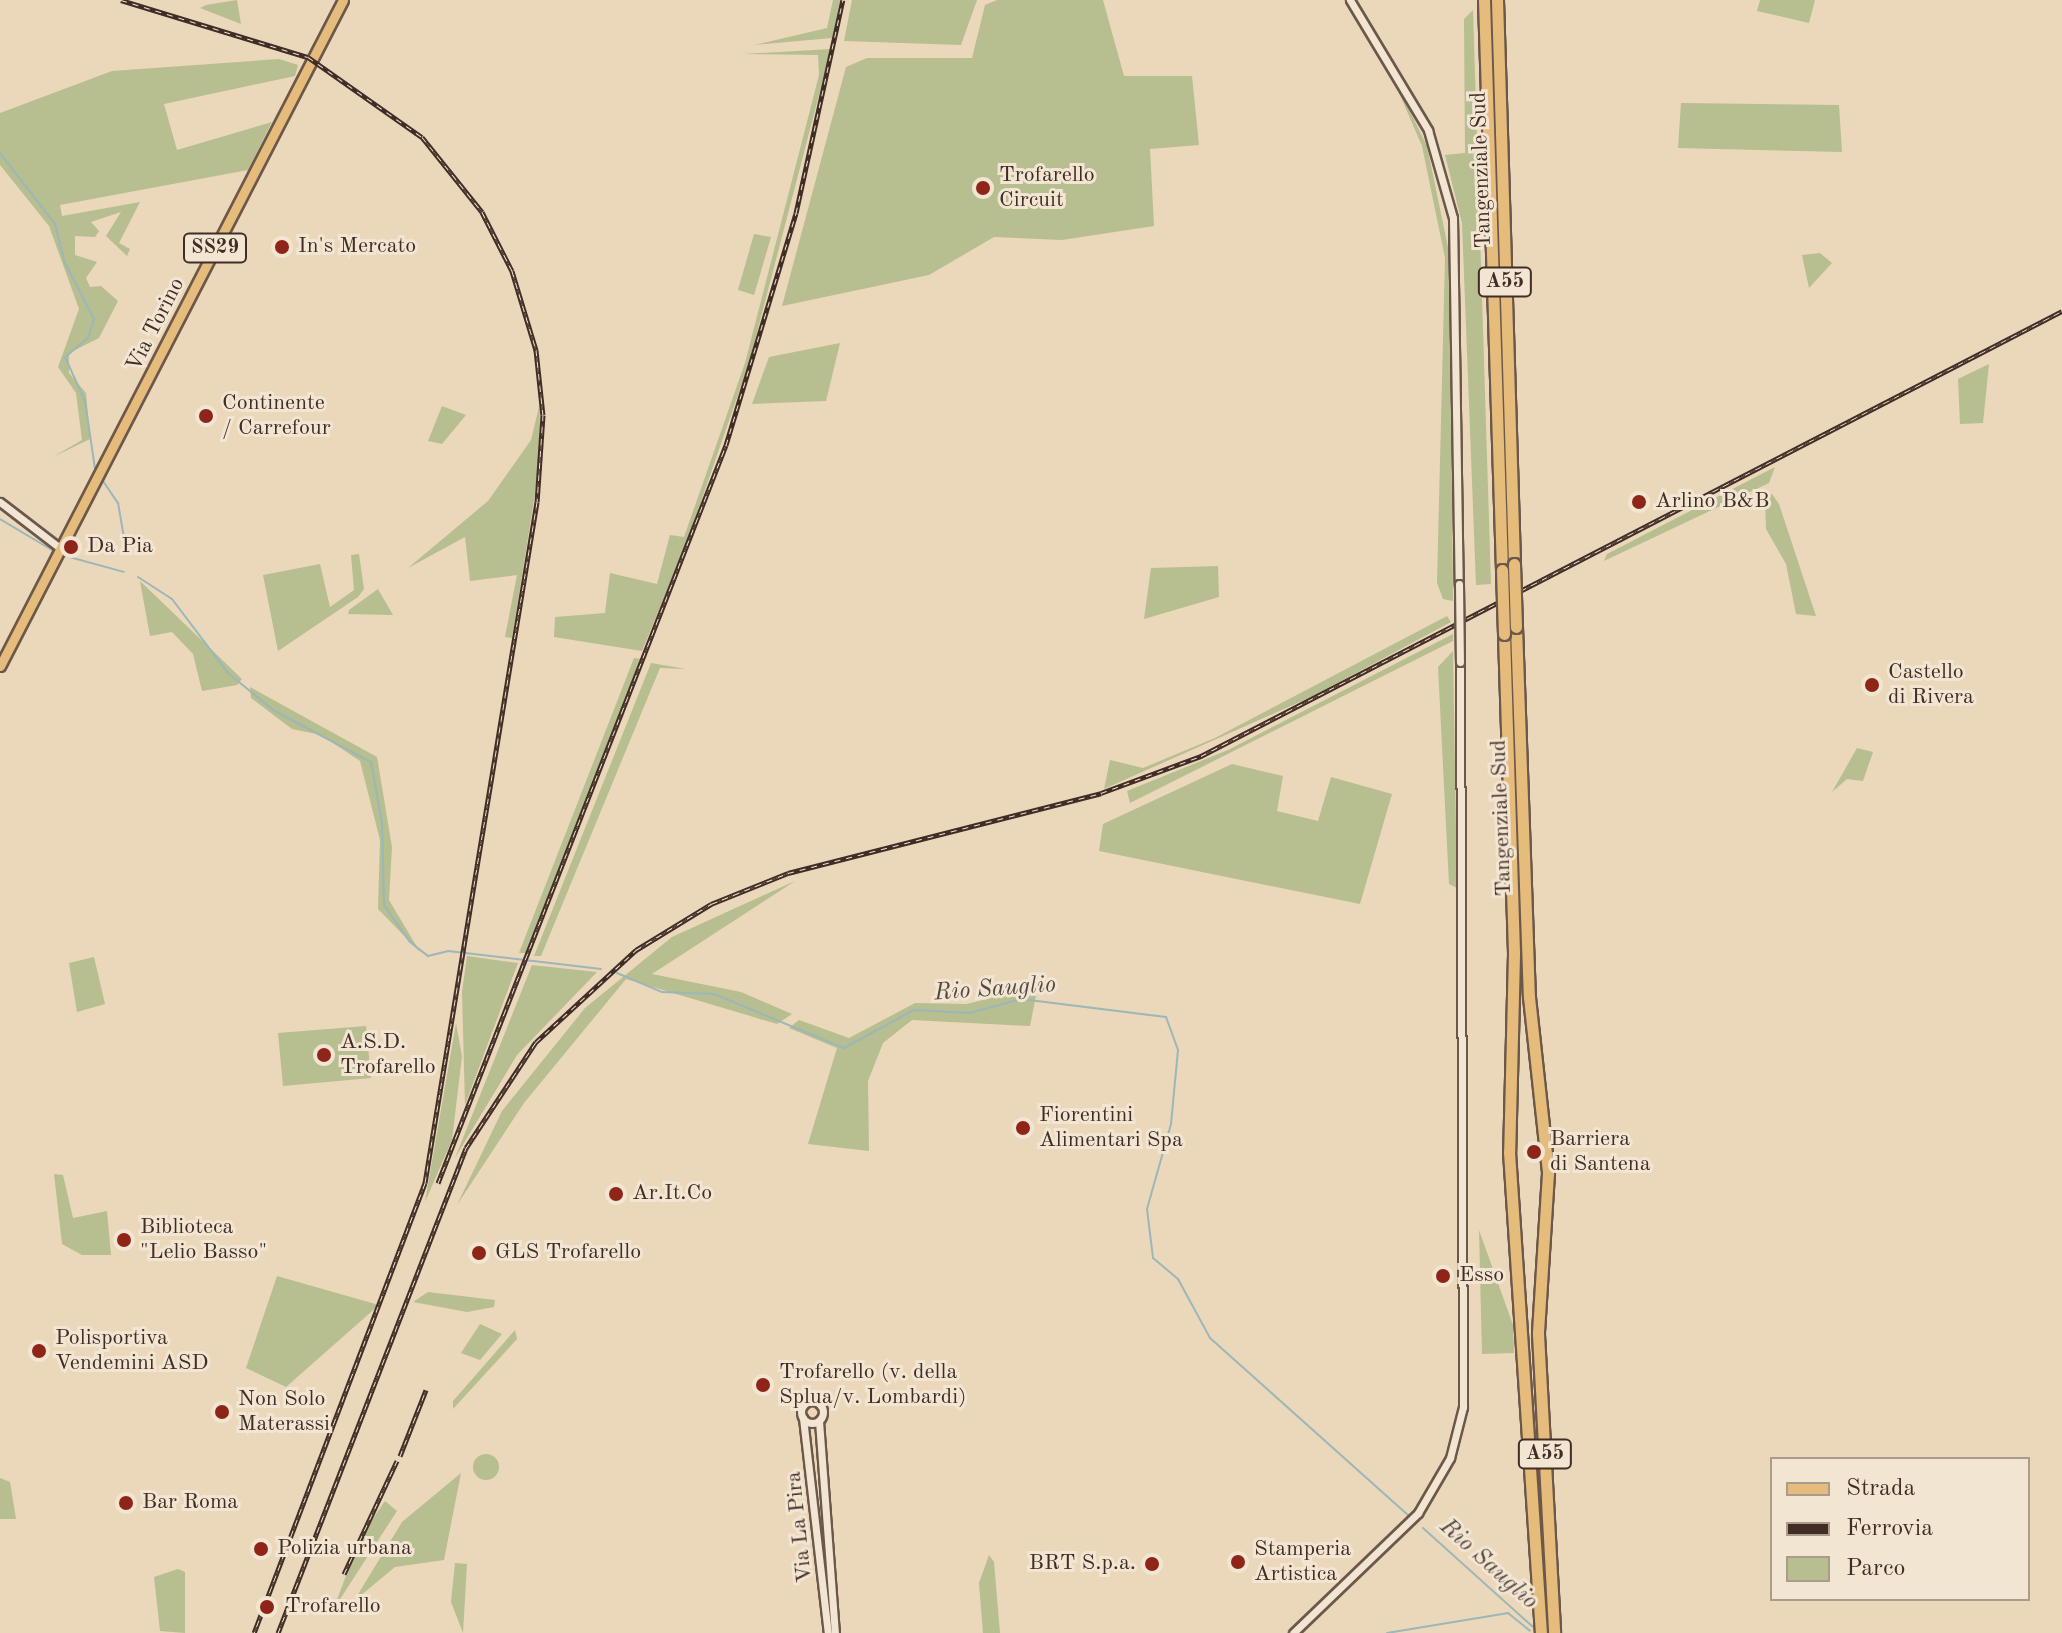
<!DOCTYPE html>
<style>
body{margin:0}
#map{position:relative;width:2062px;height:1633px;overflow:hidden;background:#ebd7ba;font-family:"Old Standard TT",serif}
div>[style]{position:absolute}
.green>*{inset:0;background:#b7be90}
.round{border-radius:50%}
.stream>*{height:2px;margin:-1px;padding:0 1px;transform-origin:1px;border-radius:1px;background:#9bb7b8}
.roads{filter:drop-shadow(2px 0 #6c584a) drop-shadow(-2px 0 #6c584a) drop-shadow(0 2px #6c584a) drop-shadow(0 -2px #6c584a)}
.minor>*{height:7px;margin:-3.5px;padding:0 3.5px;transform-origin:3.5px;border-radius:3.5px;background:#f2e5d2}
.minor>.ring{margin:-3.5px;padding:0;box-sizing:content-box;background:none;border:7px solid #f2e5d2;border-radius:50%}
.major>*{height:9px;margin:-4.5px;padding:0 4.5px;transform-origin:4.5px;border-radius:4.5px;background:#e6bc7d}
.highway>*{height:11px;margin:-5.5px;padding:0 5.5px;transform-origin:5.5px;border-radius:5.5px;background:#e6bc7d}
.rail>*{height:5px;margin-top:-2.5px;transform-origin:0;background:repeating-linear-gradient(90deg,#f2e5d2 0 6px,#412d25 0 12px);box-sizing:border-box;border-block:2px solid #412d25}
.bridges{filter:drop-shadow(2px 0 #6c584a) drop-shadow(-2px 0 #6c584a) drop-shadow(0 2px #6c584a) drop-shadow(0 -2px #6c584a)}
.minor-bridge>*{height:7px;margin:-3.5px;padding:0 3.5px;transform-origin:3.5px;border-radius:3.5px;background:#f2e5d2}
.highway-bridge>*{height:11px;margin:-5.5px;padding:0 5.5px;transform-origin:5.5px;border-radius:5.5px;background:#e6bc7d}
.dots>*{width:22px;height:22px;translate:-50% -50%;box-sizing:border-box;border:4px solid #f2e5d2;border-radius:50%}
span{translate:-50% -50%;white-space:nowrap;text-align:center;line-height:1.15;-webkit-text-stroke:6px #f2e5d2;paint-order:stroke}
.shield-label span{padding:2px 6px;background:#f2e5d2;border:2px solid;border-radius:6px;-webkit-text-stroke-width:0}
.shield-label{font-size:20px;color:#412d25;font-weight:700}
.street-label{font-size:22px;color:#412d25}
.poi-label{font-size:22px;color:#412d25}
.left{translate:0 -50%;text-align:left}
.right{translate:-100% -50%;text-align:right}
.water-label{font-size:24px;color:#534942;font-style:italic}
.legend{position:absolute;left:1770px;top:1457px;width:260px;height:144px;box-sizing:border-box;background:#f2e5d2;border:2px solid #ab9b8d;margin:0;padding:10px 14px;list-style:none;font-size:24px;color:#412d25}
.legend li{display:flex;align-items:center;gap:16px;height:40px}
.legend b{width:40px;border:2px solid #ab9b8d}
</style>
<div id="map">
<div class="green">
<div style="clip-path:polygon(237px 0,241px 24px,200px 8px,206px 5px)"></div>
<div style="clip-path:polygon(833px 0,840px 0,832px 38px,754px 45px,827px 28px)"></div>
<div style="clip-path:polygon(852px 0,977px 0,961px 45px,844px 41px)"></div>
<div style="clip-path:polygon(997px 0,1103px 0,1124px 76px,1192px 76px,1199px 145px,1150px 149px,1154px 226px,1062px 240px,994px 237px,929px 275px,782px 306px,846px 67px,867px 58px,972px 58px,985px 5px)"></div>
<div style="clip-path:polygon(1760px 0,1815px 0,1809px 23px,1757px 11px)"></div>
<div style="clip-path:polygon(1473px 10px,1491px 584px,1476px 585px,1462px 223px,1445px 155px,1465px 153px,1464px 19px)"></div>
<div style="clip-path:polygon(831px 49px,749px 363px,688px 539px,642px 651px,554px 637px,555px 617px,605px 613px,610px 573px,657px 584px,670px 535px,684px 537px,745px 363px,819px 75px,818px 55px,743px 54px)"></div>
<div style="clip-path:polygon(279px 59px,298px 65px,295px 76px,164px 104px,177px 150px,272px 122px,248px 170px,60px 205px,62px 216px,140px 202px,119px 243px,130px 249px,127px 256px,106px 236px,121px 212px,91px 222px,99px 231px,95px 237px,75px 236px,75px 255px,97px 262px,86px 278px,90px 287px,101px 286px,118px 301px,99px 338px,69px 353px,69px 373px,86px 393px,90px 439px,53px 457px,82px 440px,76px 393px,58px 367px,79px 309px,49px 226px,0 165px,0 113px,112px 71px)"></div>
<div style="clip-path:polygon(1388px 67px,1427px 146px,1450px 257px,1453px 601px,1443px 599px,1437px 583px,1445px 258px,1422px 146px)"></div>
<div style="clip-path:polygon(1681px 103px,1839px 105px,1842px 152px,1678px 148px)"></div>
<div style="clip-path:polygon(754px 234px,771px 237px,754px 295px,738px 290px)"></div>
<div style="clip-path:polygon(1820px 253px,1832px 263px,1809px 288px,1802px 255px)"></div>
<div style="clip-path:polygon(840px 343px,826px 401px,752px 404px,769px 357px)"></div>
<div style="clip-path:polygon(1989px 364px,1983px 423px,1960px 424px,1958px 379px)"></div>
<div style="clip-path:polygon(540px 403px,539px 469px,512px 638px,505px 637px,517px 575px,470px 581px,465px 537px,408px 568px,488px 501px,531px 440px)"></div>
<div style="clip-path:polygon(442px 406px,466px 415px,442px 444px,428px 441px)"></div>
<div style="clip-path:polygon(1775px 467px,1769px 483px,1604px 561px,1607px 554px)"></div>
<div style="clip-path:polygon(1772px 494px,1779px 504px,1816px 616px,1796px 614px,1786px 564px,1766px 529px,1765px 495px)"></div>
<div style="clip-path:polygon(359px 554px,364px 589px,358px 597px,278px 651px,263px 575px,320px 564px,330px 607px,354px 590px,351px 555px)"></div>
<div style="clip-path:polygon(1218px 566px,1219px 597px,1144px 619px,1151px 568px)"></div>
<div style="clip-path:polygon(140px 581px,242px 679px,237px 685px,202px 691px,193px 654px,172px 632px,150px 636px)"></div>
<div style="clip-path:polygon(378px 589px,393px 615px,348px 614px,349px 610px)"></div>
<div style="clip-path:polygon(1447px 616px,1451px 622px,1313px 696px,1104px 789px,1110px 760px,1143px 768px,1215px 738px)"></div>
<div style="clip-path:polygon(1453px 634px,1453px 641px,1130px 803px,1127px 791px,1228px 750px)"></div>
<div style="clip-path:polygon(1453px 651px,1457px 888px,1449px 884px,1438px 667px)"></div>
<div style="clip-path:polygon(634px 658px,642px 659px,575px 830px,527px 953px,519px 953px)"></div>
<div style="clip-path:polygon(651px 663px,686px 669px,660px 668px,541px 956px,534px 956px)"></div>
<div style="clip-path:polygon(250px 687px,377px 757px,392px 847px,389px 900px,420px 952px,378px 909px,380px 840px,360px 761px,321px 735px,292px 729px,251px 698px)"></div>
<div style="clip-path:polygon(1857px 748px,1873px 752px,1863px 781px,1847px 779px,1832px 792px)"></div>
<div style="clip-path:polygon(1232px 764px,1283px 776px,1277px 811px,1318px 821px,1331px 777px,1392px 794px,1360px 904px,1099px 851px,1103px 824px)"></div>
<div style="clip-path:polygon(795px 881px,652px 974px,741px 992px,792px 1014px,777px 1024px,626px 979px,524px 1103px,457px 1205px,502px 1111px,585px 1008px,672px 937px)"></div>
<div style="clip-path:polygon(467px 956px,518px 963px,465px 1105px,462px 992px)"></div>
<div style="clip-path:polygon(94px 957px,105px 1004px,77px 1012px,69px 963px)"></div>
<div style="clip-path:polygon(532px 965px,597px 972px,517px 1055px,455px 1158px)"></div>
<div style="clip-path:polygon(1007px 994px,1036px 996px,1030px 1026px,912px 1020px,883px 1043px,868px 1081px,869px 1151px,808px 1144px,837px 1048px,789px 1028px,799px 1020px,849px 1038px,915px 1003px,967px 1004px)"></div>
<div style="clip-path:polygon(456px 1023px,462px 1056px,452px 1140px,425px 1202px)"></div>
<div style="clip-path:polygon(366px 1026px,371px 1078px,283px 1086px,278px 1033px)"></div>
<div style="clip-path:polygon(54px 1174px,63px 1175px,73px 1218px,107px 1211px,111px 1255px,82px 1255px,62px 1244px)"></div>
<div style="clip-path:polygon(1479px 1230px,1513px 1325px,1514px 1353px,1482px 1354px)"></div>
<div style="clip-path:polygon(277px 1276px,379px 1305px,286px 1387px,246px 1368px)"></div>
<div style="clip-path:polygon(428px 1292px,495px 1300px,494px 1307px,467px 1312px,413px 1302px)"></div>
<div style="clip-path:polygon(480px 1324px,502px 1334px,480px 1360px,461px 1353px)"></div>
<div style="clip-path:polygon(515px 1330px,517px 1339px,453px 1409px,453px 1401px)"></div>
<div class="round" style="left:473px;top:1454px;width:26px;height:26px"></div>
<div style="clip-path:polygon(461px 1473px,444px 1560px,395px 1567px,354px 1601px,402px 1522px)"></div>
<div style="clip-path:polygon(0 1478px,10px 1482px,16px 1519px,0 1519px)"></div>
<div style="clip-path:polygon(385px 1501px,397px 1511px,333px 1610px,362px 1534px)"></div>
<div style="clip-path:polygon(989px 1555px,994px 1562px,1000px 1633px,983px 1633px,979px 1583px)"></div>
<div style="clip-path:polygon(455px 1563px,467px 1564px,463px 1633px,451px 1602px)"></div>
<div style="clip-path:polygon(178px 1569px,185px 1572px,185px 1633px,160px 1631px,154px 1577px)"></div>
</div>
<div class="stream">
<div style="left:0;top:153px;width:90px;rotate:52.2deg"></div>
<div style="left:55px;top:224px;width:38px;rotate:76deg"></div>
<div style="left:64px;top:261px;width:65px;rotate:62.7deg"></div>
<div style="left:94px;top:319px;width:20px;rotate:108deg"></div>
<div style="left:88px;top:338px;width:30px;rotate:140deg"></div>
<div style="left:65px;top:357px;width:48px;rotate:65.6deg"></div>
<div style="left:85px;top:401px;width:69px;rotate:81.6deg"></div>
<div style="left:103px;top:481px;width:27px;rotate:56deg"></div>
<div style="left:118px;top:503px;width:47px;rotate:80.1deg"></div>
<div style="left:0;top:519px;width:61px;rotate:30.8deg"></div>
<div style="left:62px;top:555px;width:64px;rotate:15.3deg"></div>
<div style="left:138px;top:577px;width:40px;rotate:32.9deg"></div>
<div style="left:172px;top:599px;width:93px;rotate:52.9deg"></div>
<div style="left:228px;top:673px;width:58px;rotate:39.4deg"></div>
<div style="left:273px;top:710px;width:111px;rotate:28deg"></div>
<div style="left:371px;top:762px;width:62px;rotate:79.8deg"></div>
<div style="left:382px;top:823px;width:82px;rotate:88.6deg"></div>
<div style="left:384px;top:905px;width:45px;rotate:54.9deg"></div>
<div style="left:410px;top:942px;width:23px;rotate:38deg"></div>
<div style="left:428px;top:956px;width:21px;rotate:-14deg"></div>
<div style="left:448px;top:951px;width:154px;rotate:6.7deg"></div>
<div style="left:617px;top:973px;width:49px;rotate:22.9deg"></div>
<div style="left:662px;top:992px;width:52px;rotate:2.2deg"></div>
<div style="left:714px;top:994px;width:141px;rotate:22.6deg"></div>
<div style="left:844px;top:1048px;width:80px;rotate:-28.5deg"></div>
<div style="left:914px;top:1010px;width:56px;rotate:3.1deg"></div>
<div style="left:970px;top:1013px;width:53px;rotate:-15.4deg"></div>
<div style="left:1021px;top:999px;width:146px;rotate:7.1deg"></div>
<div style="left:1166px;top:1017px;width:35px;rotate:70deg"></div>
<div style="left:1178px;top:1050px;width:74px;rotate:95.4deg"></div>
<div style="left:1171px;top:1124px;width:88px;rotate:105.8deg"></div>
<div style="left:1147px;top:1209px;width:49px;rotate:83deg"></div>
<div style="left:1153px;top:1258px;width:33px;rotate:40deg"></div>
<div style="left:1178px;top:1279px;width:67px;rotate:61.5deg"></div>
<div style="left:1210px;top:1338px;width:267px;rotate:41.8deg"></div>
<div style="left:1423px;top:1528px;width:147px;rotate:42deg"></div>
<div style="left:1387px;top:1633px;width:123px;rotate:-9.4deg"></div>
<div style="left:1508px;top:1613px;width:28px;rotate:39deg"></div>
</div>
<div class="roads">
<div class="minor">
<div style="left:1350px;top:0;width:152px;rotate:59deg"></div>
<div style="left:1428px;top:130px;width:91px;rotate:74.1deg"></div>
<div style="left:1453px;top:218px;width:366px;rotate:89.1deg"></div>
<div style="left:0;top:502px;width:76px;rotate:37.5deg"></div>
<div class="ring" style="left:801px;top:1401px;width:15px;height:15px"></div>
<div style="left:803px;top:1418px;width:216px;rotate:83.4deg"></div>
<div style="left:819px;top:1421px;width:213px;rotate:85.7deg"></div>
<div style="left:1293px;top:1633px;width:173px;rotate:-43.8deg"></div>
<div style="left:1418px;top:1513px;width:64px;rotate:-59.8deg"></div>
<div style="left:1450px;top:1458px;width:53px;rotate:-75.7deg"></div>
<div style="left:1463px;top:1407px;width:745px;rotate:-90.23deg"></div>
</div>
<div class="major">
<div style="left:0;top:666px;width:749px;rotate:-62.75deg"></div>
</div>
<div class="highway">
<div style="left:1484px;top:0;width:570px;rotate:88.19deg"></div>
<div style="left:1497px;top:0;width:564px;rotate:88.27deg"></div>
<div style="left:1516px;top:627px;width:370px;rotate:88deg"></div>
<div style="left:1529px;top:997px;width:177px;rotate:83.8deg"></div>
<div style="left:1548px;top:1173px;width:161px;rotate:93.6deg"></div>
<div style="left:1538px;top:1334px;width:299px;rotate:86.9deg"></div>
<div style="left:1504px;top:634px;width:320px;rotate:88.2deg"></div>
<div style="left:1514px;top:954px;width:198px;rotate:91.4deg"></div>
<div style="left:1509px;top:1152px;width:482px;rotate:86.2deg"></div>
</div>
</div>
<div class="rail">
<div style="left:121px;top:0;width:195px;rotate:17deg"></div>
<div style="left:308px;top:57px;width:139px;rotate:35.1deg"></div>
<div style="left:422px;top:137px;width:96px;rotate:51.3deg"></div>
<div style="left:482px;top:212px;width:66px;rotate:63deg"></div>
<div style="left:512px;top:271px;width:83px;rotate:73.1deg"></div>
<div style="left:536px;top:350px;width:65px;rotate:83.9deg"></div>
<div style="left:543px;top:415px;width:87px;rotate:93.9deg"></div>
<div style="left:537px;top:502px;width:690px;rotate:99.34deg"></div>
<div style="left:425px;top:1183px;width:481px;rotate:110.8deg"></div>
<div style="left:438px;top:1183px;width:792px;rotate:-68.68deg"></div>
<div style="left:726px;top:445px;width:242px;rotate:-73.2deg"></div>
<div style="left:796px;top:213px;width:218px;rotate:-77.6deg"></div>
<div style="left:400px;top:1456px;width:71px;rotate:-68.5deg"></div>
<div style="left:344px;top:1574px;width:125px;rotate:-64.9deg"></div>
<div style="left:278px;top:1633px;width:520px;rotate:-68.81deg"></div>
<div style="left:466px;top:1148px;width:127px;rotate:-56.6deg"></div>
<div style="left:536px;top:1042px;width:136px;rotate:-42.6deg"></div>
<div style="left:636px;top:950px;width:88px;rotate:-31.5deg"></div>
<div style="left:711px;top:904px;width:83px;rotate:-21.9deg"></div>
<div style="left:788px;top:873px;width:323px;rotate:-14.3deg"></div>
<div style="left:1101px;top:793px;width:107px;rotate:-20.3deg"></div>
<div style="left:1201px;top:756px;width:969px;rotate:-27.33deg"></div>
</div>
<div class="bridges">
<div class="minor-bridge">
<div style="left:1459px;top:584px;width:78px;rotate:89.3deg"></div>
</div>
<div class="highway-bridge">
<div style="left:1514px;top:564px;width:63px;rotate:88.2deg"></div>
<div style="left:1502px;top:570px;width:64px;rotate:88.2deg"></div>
</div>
</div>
<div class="dots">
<div style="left:983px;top:188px;background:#8f2418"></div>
<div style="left:282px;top:247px;background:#8f2418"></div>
<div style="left:206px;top:416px;background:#8f2418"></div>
<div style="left:1639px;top:502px;background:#8f2418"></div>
<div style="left:71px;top:547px;background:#8f2418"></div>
<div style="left:1872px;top:685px;background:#8f2418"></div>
<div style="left:324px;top:1055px;background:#8f2418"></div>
<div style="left:1023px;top:1128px;background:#8f2418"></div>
<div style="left:1534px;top:1152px;background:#8f2418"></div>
<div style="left:616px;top:1194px;background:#8f2418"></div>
<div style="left:124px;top:1240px;background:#8f2418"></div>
<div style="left:479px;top:1253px;background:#8f2418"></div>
<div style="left:1443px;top:1276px;background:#8f2418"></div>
<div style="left:39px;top:1351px;background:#8f2418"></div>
<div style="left:763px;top:1385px;background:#8f2418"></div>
<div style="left:222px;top:1412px;background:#8f2418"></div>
<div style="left:126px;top:1503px;background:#8f2418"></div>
<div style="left:261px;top:1549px;background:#8f2418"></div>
<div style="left:1238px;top:1562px;background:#8f2418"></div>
<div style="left:1152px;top:1564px;background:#8f2418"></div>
<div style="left:267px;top:1607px;background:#8f2418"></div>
</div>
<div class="shield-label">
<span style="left:215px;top:248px">SS29</span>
<span style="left:1505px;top:282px">A55</span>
<span style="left:1545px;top:1454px">A55</span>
</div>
<div class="street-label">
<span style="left:1482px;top:170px;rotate:-92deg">Tangenziale Sud</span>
<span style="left:156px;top:325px;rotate:-63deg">Via Torino</span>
<span style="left:1502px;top:818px;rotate:-92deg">Tangenziale Sud</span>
<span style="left:800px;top:1527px;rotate:-96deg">Via La Pira</span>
</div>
<div class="poi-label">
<span class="left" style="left:999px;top:188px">Trofarello<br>Circuit</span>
<span class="left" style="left:298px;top:247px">In's Mercato</span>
<span class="left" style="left:222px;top:416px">Continente<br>/ Carrefour</span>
<span class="left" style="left:1655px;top:502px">Arlino B&amp;B</span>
<span class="left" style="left:87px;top:547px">Da Pia</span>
<span class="left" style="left:1888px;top:685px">Castello<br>di Rivera</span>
<span class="left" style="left:340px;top:1055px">A.S.D.<br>Trofarello</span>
<span class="left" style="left:1039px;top:1128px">Fiorentini<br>Alimentari Spa</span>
<span class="left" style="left:1550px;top:1152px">Barriera<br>di Santena</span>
<span class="left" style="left:632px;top:1194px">Ar.It.Co</span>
<span class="left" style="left:140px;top:1240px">Biblioteca<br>"Lelio Basso"</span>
<span class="left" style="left:495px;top:1253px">GLS Trofarello</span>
<span class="left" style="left:1459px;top:1276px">Esso</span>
<span class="left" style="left:55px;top:1351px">Polisportiva<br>Vendemini ASD</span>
<span class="left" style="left:779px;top:1385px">Trofarello (v. della<br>Splua/v. Lombardi)</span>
<span class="left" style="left:238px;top:1412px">Non Solo<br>Materassi</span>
<span class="left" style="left:142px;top:1503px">Bar Roma</span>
<span class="left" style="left:277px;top:1549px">Polizia urbana</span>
<span class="left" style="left:1254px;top:1562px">Stamperia<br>Artistica</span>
<span class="right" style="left:1136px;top:1564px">BRT S.p.a.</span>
<span class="left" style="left:285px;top:1607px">Trofarello</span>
</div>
<div class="water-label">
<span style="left:995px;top:990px;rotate:-4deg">Rio Sauglio</span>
<span style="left:1488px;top:1565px;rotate:42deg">Rio Sauglio</span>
</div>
<ul class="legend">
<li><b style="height:10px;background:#e6bc7d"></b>Strada</li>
<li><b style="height:10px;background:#412d25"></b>Ferrovia</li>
<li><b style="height:22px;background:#b7be90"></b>Parco</li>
</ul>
</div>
